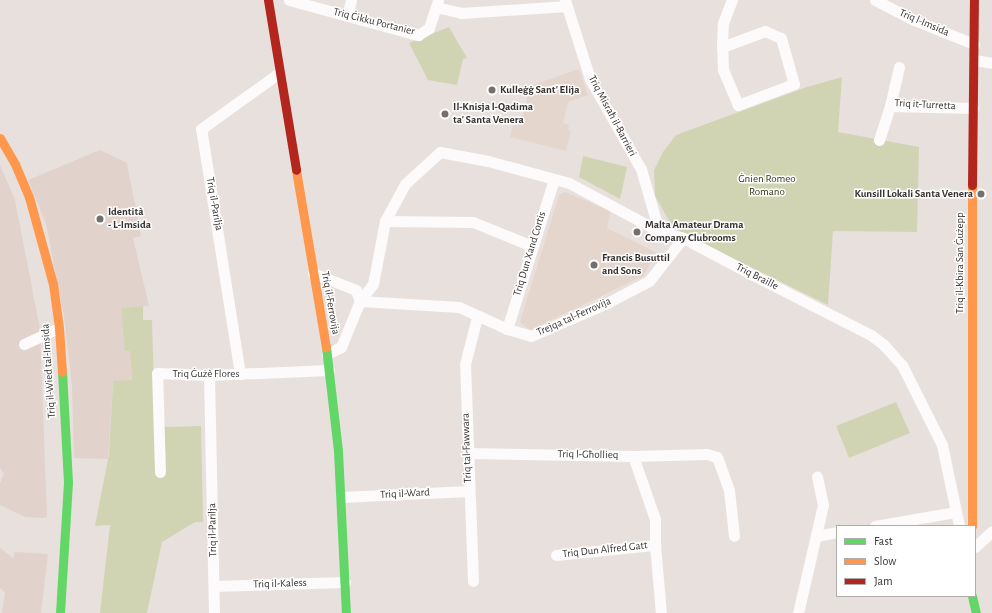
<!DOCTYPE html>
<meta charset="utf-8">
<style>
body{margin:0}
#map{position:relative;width:992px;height:613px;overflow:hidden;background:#e8e0dd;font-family:"Alegreya Sans",sans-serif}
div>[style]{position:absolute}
.built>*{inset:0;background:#e1d2cc}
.industrial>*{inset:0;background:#e4d6cd}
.green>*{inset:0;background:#d0d4b3}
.street>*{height:11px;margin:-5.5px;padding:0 5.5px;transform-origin:5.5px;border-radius:5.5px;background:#fcfafa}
.fast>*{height:9px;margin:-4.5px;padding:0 4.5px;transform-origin:4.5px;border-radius:4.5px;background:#63d668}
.slow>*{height:9px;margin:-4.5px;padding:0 4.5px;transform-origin:4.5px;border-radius:4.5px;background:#ff974d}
.jam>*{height:9px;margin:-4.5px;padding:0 4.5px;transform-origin:4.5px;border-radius:4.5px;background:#b3261e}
.dots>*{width:11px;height:11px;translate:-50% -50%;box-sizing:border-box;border:2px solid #fff;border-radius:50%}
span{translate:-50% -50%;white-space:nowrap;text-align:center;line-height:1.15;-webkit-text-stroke:3px #fff;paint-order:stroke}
.street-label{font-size:11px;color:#373230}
.poi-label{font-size:11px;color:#373230;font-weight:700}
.left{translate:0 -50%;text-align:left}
.right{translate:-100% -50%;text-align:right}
.park-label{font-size:11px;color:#2e3412}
.legend{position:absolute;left:836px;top:525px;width:140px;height:72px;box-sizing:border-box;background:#fff;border:1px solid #afadac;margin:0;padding:5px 7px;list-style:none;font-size:12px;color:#373230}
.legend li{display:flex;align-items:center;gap:8px;height:20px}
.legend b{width:20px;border:1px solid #afadac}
</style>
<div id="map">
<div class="built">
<div style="clip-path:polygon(100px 150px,127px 163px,141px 236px,133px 238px,149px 306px,121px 308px,126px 351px,130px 351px,132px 381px,113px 381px,108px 459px,74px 458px,72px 386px,64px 316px,46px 224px,28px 180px)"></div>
<div style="clip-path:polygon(0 165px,15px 200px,40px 329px,47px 517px,43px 518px,25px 517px,0 505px,0 483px,4px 474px,0 468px)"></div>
<div style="clip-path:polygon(0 548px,13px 558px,15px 552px,48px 554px,41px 613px,2px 613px,5px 592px,0 588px)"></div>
</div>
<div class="industrial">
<div style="clip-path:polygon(579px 69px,588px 95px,568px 102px,563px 123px,569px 125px,568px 130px,571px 131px,566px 151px,510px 137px,512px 126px,521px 123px,530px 86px)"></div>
<div style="clip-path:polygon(565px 192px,611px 211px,607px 228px,657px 253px,643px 276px,530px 330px,520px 322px,559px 195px)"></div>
</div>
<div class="green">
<div style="clip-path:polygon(449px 27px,467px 58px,463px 59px,457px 85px,428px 80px,409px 43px)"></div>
<div style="clip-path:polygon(842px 77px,838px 132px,919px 147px,917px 232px,833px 231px,828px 305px,682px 233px,672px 226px,655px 196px,654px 170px,663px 152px,676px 135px,804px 88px)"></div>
<div style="clip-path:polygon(583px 156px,627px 167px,620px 199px,579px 177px)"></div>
<div style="clip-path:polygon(143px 306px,143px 320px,152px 320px,155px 422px,166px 427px,201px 426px,203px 522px,195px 522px,162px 542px,147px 613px,100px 613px,110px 525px,95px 526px,109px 454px,113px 381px,132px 380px,130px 351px,125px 351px,121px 308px)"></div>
<div style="clip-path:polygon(896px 402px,910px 433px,849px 458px,836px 426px)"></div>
</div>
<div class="street">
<div style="left:289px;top:0;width:134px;rotate:15.2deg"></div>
<div style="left:418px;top:35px;width:13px;rotate:-32deg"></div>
<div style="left:429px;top:28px;width:29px;rotate:-72deg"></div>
<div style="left:565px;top:0;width:83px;rotate:72.4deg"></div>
<div style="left:590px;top:79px;width:103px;rotate:60.5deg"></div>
<div style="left:641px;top:169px;width:65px;rotate:73.8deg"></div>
<div style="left:875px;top:0;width:44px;rotate:27.1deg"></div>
<div style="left:914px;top:20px;width:65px;rotate:21.8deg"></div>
<div style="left:436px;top:7px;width:26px;rotate:13deg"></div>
<div style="left:461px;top:13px;width:106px;rotate:-3.8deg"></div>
<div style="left:347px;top:16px;width:16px;rotate:-76deg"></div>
<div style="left:722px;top:47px;width:46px;rotate:-20.4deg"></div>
<div style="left:765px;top:31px;width:17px;rotate:24deg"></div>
<div style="left:781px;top:38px;width:48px;rotate:74.2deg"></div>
<div style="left:794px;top:84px;width:60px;rotate:159.4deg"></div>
<div style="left:738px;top:105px;width:38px;rotate:-113deg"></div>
<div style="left:723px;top:70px;width:23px;rotate:-92deg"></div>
<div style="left:722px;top:47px;width:24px;rotate:-88deg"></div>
<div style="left:723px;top:23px;width:25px;rotate:-69deg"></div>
<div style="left:974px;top:60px;width:18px;rotate:9deg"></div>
<div style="left:899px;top:67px;width:40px;rotate:103deg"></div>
<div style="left:890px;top:106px;width:83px;rotate:1.4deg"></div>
<div style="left:879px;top:140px;width:36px;rotate:-72deg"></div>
<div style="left:385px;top:221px;width:88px;rotate:0.7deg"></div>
<div style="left:473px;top:222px;width:64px;rotate:22.1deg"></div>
<div style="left:313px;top:273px;width:46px;rotate:21.6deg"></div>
<div style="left:356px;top:290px;width:12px;rotate:70deg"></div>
<div style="left:360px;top:301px;width:99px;rotate:3.5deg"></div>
<div style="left:459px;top:307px;width:53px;rotate:24.6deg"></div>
<div style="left:507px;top:329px;width:25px;rotate:16deg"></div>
<div style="left:531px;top:336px;width:83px;rotate:-23.5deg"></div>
<div style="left:607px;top:303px;width:47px;rotate:-27.6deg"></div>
<div style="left:649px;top:281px;width:55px;rotate:-51.7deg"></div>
<div style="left:507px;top:329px;width:157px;rotate:-72.6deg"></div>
<div style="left:24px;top:344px;width:38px;rotate:-25deg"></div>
<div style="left:327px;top:354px;width:16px;rotate:-27deg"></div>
<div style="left:341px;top:347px;width:50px;rotate:-67.6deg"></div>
<div style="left:360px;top:301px;width:21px;rotate:-53deg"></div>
<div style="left:373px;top:284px;width:64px;rotate:-79.2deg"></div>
<div style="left:385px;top:221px;width:42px;rotate:-61.6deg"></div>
<div style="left:405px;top:184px;width:47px;rotate:-42.4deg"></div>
<div style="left:440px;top:152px;width:49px;rotate:10.6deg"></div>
<div style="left:488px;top:161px;width:84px;rotate:15.2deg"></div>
<div style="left:569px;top:183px;width:102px;rotate:28.1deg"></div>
<div style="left:659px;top:231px;width:25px;rotate:16deg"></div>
<div style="left:683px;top:238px;width:79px;rotate:27.9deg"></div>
<div style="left:753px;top:275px;width:132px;rotate:27deg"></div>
<div style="left:871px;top:335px;width:15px;rotate:37deg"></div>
<div style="left:883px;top:344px;width:28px;rotate:48deg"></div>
<div style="left:902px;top:365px;width:89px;rotate:63.4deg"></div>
<div style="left:942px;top:445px;width:83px;rotate:78.1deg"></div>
<div style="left:240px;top:374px;width:248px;rotate:-99deg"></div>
<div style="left:201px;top:129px;width:96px;rotate:-35.7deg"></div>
<div style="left:209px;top:375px;width:238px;rotate:88.8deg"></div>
<div style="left:468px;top:453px;width:165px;rotate:1deg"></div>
<div style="left:633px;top:456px;width:74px;rotate:-1.5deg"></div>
<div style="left:707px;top:454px;width:10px;rotate:17deg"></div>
<div style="left:717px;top:457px;width:35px;rotate:70deg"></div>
<div style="left:729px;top:490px;width:46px;rotate:83.8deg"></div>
<div style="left:633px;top:456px;width:67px;rotate:70.8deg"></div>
<div style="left:655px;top:519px;width:26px;rotate:90deg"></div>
<div style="left:655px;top:545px;width:68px;rotate:85deg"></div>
<div style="left:160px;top:472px;width:99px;rotate:-91.7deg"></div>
<div style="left:157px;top:373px;width:52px;rotate:2.2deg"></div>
<div style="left:209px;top:375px;width:120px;rotate:-2.4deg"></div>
<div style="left:341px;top:497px;width:128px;rotate:-2.7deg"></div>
<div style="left:875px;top:526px;width:81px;rotate:-9.9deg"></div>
<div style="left:817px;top:536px;width:20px;rotate:-11deg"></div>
<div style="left:975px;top:547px;width:23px;rotate:-43deg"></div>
<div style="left:556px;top:555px;width:100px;rotate:-5.8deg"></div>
<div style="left:473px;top:581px;width:217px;rotate:-92.1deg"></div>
<div style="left:465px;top:364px;width:49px;rotate:-75.7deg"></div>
<div style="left:214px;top:586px;width:131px;rotate:-1.7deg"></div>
<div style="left:798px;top:613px;width:111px;rotate:-77deg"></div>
<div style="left:823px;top:505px;width:29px;rotate:-102deg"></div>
</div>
<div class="fast">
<div style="left:326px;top:347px;width:105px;rotate:83.4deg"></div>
<div style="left:338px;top:451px;width:162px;rotate:87.2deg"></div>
<div style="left:972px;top:596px;width:17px;rotate:77deg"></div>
<div style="left:60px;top:613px;width:131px;rotate:-86.5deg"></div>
<div style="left:68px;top:482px;width:110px;rotate:-93.1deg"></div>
</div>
<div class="slow">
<div style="left:0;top:138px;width:30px;rotate:60deg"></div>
<div style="left:15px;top:164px;width:36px;rotate:67deg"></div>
<div style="left:29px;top:197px;width:90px;rotate:74.6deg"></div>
<div style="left:53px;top:284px;width:44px;rotate:82.2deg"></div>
<div style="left:59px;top:328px;width:44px;rotate:86.1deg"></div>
<div style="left:296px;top:170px;width:180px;rotate:80.4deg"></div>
<div style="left:972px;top:526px;width:341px;rotate:-90deg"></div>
</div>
<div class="jam">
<div style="left:268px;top:0;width:172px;rotate:80.6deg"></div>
<div style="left:972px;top:185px;width:185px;rotate:-89.4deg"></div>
</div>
<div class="dots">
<div style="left:492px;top:90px;background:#756f6d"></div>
<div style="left:445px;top:114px;background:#756f6d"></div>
<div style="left:981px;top:194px;background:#756f6d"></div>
<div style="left:100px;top:219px;background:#756f6d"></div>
<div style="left:637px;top:232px;background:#756f6d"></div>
<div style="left:594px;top:265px;background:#756f6d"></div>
</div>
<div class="street-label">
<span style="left:374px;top:22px;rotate:14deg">Triq Ċikku Portanier</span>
<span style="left:924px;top:23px;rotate:23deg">Triq l-Imsida</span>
<span style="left:925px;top:105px;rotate:3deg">Triq it-Turretta</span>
<span style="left:612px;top:116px;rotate:62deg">Triq Misraħ il-Barrieri</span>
<span style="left:214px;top:204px;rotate:80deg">Triq il-Parilja</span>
<span style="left:530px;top:254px;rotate:-73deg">Triq Dun Xand Cortis</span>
<span style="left:960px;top:263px;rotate:-90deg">Triq il-Kbira San Ġużepp</span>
<span style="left:757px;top:277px;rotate:27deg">Triq Braille</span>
<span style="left:330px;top:303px;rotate:80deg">Triq il-Ferrovija</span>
<span style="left:574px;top:317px;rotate:-24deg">Trejqa tal-Ferrovija</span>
<span style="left:49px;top:371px;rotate:-94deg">Triq il-Wied tal-Imsida</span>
<span style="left:206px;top:374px">Triq Ġużè Flores</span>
<span style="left:467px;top:448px;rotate:-92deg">Triq tal-Fawwara</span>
<span style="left:588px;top:455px;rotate:1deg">Triq l-Għollieq</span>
<span style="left:405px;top:494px;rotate:-3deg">Triq il-Ward</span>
<span style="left:213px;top:530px;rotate:-91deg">Triq il-Parilja</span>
<span style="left:605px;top:550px;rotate:-6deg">Triq Dun Alfred Gatt</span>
<span style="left:280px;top:584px;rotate:-2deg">Triq il-Kaless</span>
</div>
<div class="poi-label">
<span class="left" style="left:500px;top:90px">Kulleġġ Sant' Elija</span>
<span class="left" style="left:453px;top:114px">Il-Knisja l-Qadima<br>ta' Santa Venera</span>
<span class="right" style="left:973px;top:194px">Kunsill Lokali Santa Venera</span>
<span class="left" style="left:108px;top:219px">Identità<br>- L-Imsida</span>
<span class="left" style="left:645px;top:232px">Malta Amateur Drama<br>Company Clubrooms</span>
<span class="left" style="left:602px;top:265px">Francis Busuttil<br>and Sons</span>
</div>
<div class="park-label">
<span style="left:767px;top:186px">Ġnien Romeo<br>Romano</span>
</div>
<ul class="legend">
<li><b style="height:5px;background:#63d668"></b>Fast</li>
<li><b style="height:5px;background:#ff974d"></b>Slow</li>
<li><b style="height:5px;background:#b3261e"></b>Jam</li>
</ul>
</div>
